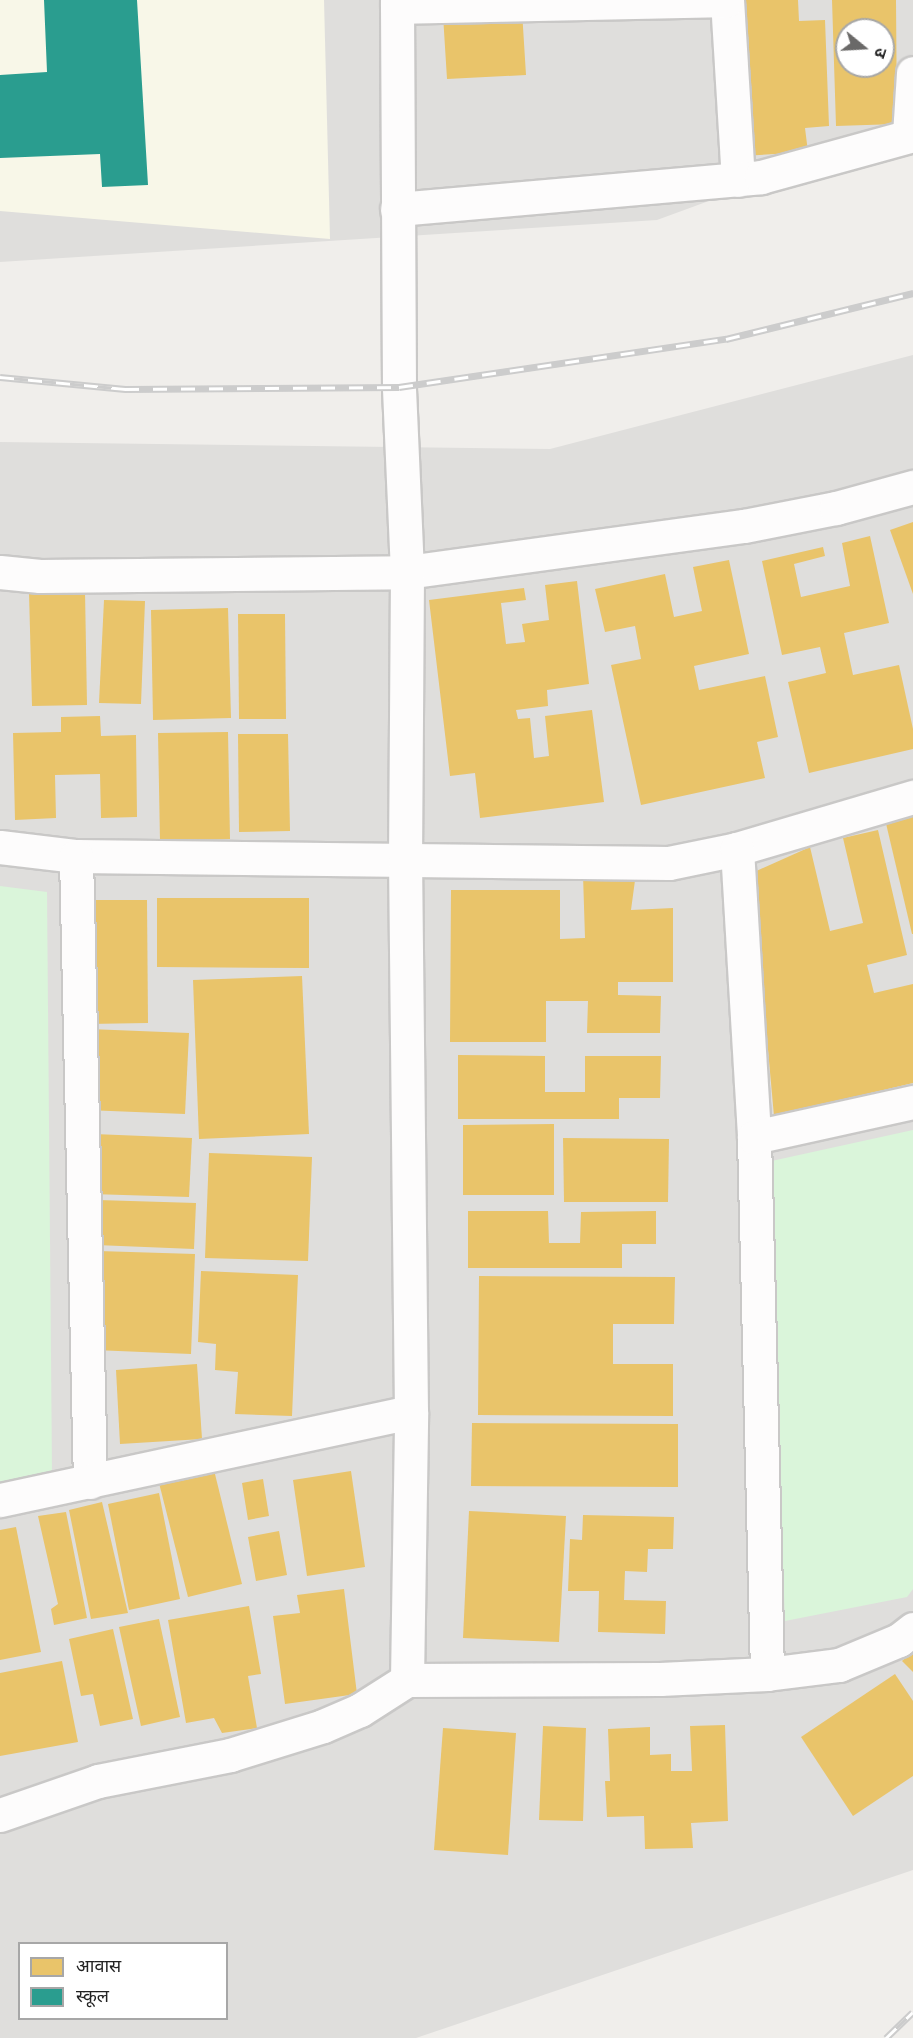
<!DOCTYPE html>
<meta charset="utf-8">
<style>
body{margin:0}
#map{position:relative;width:913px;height:2038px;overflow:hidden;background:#f0eeeb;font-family:Montserrat,"Noto Sans Devanagari",sans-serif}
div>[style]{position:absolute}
.residential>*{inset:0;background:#dfdedc}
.education>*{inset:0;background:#f8f7e8}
.park>*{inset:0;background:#daf5da}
.homes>*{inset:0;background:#e9c46a}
.schools>*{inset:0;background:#2a9d8f}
.roads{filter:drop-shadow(2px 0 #c9c8c7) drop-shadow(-2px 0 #c9c8c7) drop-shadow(0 2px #c9c8c7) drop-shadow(0 -2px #c9c8c7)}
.minor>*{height:33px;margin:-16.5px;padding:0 16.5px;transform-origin:16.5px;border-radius:16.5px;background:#fdfcfc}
.tertiary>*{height:33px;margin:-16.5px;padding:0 16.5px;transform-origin:16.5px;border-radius:16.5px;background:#fdfcfc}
.rail>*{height:7px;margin-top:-3.5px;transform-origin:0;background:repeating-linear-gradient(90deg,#fff 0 14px,#ccc 0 28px);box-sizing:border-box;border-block:2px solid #ccc}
span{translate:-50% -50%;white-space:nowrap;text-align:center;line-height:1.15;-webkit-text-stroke:6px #fff;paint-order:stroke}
.legend{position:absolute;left:18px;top:1942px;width:210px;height:78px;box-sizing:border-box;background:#fff;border:2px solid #a7a7a7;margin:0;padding:8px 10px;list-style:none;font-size:18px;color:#222}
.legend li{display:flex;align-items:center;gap:12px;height:30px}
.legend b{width:30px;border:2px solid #a7a7a7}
.north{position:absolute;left:835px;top:18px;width:60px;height:60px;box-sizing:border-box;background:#fff;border:2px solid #a7a7a7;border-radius:50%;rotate:108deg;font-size:16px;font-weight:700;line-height:24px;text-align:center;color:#222}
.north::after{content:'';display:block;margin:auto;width:21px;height:27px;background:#6a6968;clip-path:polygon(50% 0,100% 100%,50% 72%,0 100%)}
</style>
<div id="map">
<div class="residential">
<div style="clip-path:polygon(evenodd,0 0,913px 0,913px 126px,657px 220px,0 262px,0 0,847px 30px,883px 30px,883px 66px,847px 66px,847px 30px)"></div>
<div style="clip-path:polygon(evenodd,913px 355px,913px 1870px,416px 2038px,0 2038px,0 442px,550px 449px,913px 355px,20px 1944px,226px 1944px,226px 2018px,20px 2018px,20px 1944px)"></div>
</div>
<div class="education">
<div style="clip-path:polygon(0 0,324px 0,330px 239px,0 211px)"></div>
</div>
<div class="park">
<div style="clip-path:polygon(0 886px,47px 892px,52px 1472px,0 1487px)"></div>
<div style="clip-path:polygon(913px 1130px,913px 1589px,907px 1597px,785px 1621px,767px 1162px)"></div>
</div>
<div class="homes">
<div style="clip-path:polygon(733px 0,798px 0,799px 21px,825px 20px,829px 126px,805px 128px,808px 152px,742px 156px)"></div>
<div style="clip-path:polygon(evenodd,832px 0,896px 0,897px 124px,836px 126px,832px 0,847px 30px,883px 30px,883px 66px,847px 66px,847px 30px)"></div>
<div style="clip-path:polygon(522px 11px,526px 75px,447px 79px,443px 15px)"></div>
<div style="clip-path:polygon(913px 522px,913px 594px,890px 530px)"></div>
<div style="clip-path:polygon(870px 536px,889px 623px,844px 633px,853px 675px,899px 665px,913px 729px,913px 749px,809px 773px,788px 682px,826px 673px,820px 647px,782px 655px,762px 561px,823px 547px,825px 556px,794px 564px,801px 597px,850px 586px,842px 543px)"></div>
<div style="clip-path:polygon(729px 560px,749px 654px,694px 666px,699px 690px,765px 676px,778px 737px,757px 742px,765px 778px,641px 805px,611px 665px,641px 659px,635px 626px,605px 632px,595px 589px,665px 574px,674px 617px,702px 611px,693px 567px)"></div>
<div style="clip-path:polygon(577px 581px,589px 684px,547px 690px,548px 706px,516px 710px,518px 719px,530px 718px,534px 758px,549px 756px,545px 716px,592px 710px,604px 802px,480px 818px,475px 773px,450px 776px,429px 600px,524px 588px,526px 600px,501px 603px,506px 644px,525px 642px,522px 624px,549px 620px,545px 585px)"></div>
<div style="clip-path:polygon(85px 591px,87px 705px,32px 706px,29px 592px)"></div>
<div style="clip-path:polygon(104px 600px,145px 601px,141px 704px,99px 703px)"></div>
<div style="clip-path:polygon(228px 608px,231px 718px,153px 720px,151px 610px)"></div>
<div style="clip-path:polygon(238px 614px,285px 614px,286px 719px,239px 719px)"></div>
<div style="clip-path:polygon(100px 716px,101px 736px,136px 735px,137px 817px,101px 818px,100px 774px,55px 775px,56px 818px,15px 820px,13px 733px,61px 732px,61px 717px)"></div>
<div style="clip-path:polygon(228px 732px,230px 839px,160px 841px,158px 733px)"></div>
<div style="clip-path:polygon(238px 734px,288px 734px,290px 831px,239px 832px)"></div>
<div style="clip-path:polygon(913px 808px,913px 934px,912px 934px,884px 815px)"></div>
<div style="clip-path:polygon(878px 830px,907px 955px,867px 965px,874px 993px,913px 984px,913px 1083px,774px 1116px,752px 873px,810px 847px,830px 931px,863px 923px,843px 838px)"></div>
<div style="clip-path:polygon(636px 873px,631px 910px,673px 908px,673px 982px,618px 982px,618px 995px,661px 996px,660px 1033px,587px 1033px,588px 1001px,546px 1001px,546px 1042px,450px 1042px,451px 890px,560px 890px,560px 939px,585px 938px,583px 875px)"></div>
<div style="clip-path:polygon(157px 898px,309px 898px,309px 968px,157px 967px)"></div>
<div style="clip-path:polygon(86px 900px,147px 900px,148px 1023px,88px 1024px)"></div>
<div style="clip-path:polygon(302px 976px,309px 1134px,199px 1139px,193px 980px)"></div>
<div style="clip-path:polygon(89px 1029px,189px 1033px,185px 1114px,86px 1110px)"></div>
<div style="clip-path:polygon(458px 1055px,545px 1056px,545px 1092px,585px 1092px,585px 1056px,661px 1056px,660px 1098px,619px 1098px,619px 1119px,458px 1119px)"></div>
<div style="clip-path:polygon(554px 1124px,554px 1195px,463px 1195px,463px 1125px)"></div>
<div style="clip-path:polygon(94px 1134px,192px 1138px,189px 1197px,91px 1194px)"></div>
<div style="clip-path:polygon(563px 1138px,669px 1139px,668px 1202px,564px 1202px)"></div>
<div style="clip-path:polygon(209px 1153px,312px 1157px,308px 1261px,205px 1258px)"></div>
<div style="clip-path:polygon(98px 1200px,196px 1203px,194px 1249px,96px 1245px)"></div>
<div style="clip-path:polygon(468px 1211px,548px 1211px,549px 1243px,580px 1243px,581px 1212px,656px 1211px,656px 1244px,622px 1244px,622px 1268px,468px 1268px)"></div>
<div style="clip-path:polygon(98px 1251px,195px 1254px,191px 1354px,94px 1350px)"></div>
<div style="clip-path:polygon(201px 1271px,298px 1275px,292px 1416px,235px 1414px,238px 1372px,215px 1370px,216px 1344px,198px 1342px)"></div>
<div style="clip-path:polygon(479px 1276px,675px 1277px,674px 1324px,613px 1324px,613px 1364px,673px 1364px,673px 1416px,478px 1415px)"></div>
<div style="clip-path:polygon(197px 1364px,202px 1439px,120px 1444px,116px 1370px)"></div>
<div style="clip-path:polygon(472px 1423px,678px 1424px,678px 1487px,471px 1486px)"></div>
<div style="clip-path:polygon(214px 1470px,242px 1584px,188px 1597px,159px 1483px)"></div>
<div style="clip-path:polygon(351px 1471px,365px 1567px,307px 1576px,293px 1480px)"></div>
<div style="clip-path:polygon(263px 1479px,269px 1516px,248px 1520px,242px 1483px)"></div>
<div style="clip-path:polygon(159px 1493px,180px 1599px,129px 1610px,108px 1504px)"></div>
<div style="clip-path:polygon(102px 1502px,128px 1613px,91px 1619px,69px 1510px)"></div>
<div style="clip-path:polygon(469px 1511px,566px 1516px,559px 1642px,463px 1638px)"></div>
<div style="clip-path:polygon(66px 1512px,87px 1618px,54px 1625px,51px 1609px,58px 1604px,38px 1516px)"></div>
<div style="clip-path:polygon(583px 1515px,674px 1517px,673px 1549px,648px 1549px,647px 1572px,625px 1571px,624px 1600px,666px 1601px,665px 1634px,598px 1632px,599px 1591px,568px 1591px,570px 1539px,582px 1540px)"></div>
<div style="clip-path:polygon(16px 1527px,41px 1652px,0 1660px,0 1530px)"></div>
<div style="clip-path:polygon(279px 1531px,287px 1575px,256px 1581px,248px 1537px)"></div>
<div style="clip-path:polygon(344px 1589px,357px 1694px,285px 1704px,273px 1616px,300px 1613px,297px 1595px)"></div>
<div style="clip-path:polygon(249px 1606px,261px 1674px,248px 1676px,257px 1728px,222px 1733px,214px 1718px,186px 1723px,168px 1620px)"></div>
<div style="clip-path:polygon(159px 1619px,180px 1717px,141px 1726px,119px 1627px)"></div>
<div style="clip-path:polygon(113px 1629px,133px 1719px,100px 1726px,93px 1694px,81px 1696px,69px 1639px)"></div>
<div style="clip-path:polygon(913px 1651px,913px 1672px,902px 1661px)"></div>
<div style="clip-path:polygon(62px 1661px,78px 1742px,0 1756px,0 1673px)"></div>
<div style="clip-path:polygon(895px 1674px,913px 1701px,913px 1776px,853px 1816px,801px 1737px)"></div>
<div style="clip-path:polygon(725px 1725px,728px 1821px,691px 1823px,693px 1848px,645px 1849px,644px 1816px,607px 1817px,605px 1781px,610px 1781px,608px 1729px,650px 1727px,650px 1755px,671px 1754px,671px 1771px,692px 1771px,690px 1726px)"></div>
<div style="clip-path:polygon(543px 1726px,586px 1728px,583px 1821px,539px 1820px)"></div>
<div style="clip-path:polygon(443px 1728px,516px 1733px,508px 1855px,434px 1850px)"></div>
</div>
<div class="schools">
<div style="clip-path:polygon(44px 0,137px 0,148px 185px,102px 187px,100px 154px,0 158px,0 75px,47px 72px)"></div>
</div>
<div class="roads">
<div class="minor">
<div style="left:727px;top:0;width:180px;rotate:86.5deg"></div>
<div style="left:397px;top:7px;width:330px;rotate:-1.2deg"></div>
<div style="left:909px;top:135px;width:62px;rotate:-86.3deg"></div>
<div style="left:397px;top:209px;width:365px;rotate:-5deg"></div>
<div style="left:761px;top:177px;width:158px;rotate:-15.4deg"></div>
<div style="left:0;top:572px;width:40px;rotate:5.7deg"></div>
<div style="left:40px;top:576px;width:367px;rotate:-0.6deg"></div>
<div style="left:407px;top:572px;width:340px;rotate:-7.8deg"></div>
<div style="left:744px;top:526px;width:94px;rotate:-11.1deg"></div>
<div style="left:836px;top:508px;width:80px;rotate:-15.3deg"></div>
<div style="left:0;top:847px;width:77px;rotate:6.8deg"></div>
<div style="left:76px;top:856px;width:593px;rotate:0.68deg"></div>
<div style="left:669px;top:863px;width:69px;rotate:-11.6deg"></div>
<div style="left:737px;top:849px;width:184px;rotate:-16.5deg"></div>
<div style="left:737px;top:849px;width:289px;rotate:86.6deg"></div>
<div style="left:754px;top:1137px;width:537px;rotate:88.61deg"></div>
<div style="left:76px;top:856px;width:626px;rotate:88.72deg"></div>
<div style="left:754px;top:1137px;width:163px;rotate:-12.4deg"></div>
<div style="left:0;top:1500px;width:420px;rotate:-12.1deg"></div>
<div style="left:407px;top:1680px;width:253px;rotate:-0.2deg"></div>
<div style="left:660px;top:1679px;width:107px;rotate:-2.7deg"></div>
<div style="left:767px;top:1674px;width:73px;rotate:-7.1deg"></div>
<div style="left:839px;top:1665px;width:65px;rotate:-22.6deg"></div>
<div style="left:899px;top:1640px;width:18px;rotate:-38deg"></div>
</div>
<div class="tertiary">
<div style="left:0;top:1815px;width:104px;rotate:-19.1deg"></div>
<div style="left:98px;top:1781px;width:135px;rotate:-11.1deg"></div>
<div style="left:230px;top:1755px;width:97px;rotate:-17.3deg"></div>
<div style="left:323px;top:1726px;width:40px;rotate:-23.4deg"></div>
<div style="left:360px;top:1710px;width:56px;rotate:-32.6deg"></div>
<div style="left:407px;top:1680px;width:268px;rotate:-89.1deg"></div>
<div style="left:411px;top:1412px;width:551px;rotate:-90.62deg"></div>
<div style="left:405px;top:861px;width:289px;rotate:-89.6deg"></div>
<div style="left:407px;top:572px;width:185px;rotate:-92.5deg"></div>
<div style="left:399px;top:387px;width:387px;rotate:-90.3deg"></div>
</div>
</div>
<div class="rail">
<div style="left:0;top:377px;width:126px;rotate:5.5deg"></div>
<div style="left:125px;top:389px;width:274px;rotate:-0.4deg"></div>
<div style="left:399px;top:387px;width:331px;rotate:-8.4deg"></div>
<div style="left:726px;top:339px;width:193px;rotate:-13.8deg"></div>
<div style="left:886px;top:2038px;width:37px;rotate:-44deg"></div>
</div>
<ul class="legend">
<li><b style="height:16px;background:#e9c46a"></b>आवास</li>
<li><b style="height:16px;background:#2a9d8f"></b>स्कूल</li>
</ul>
<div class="north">उ</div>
</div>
